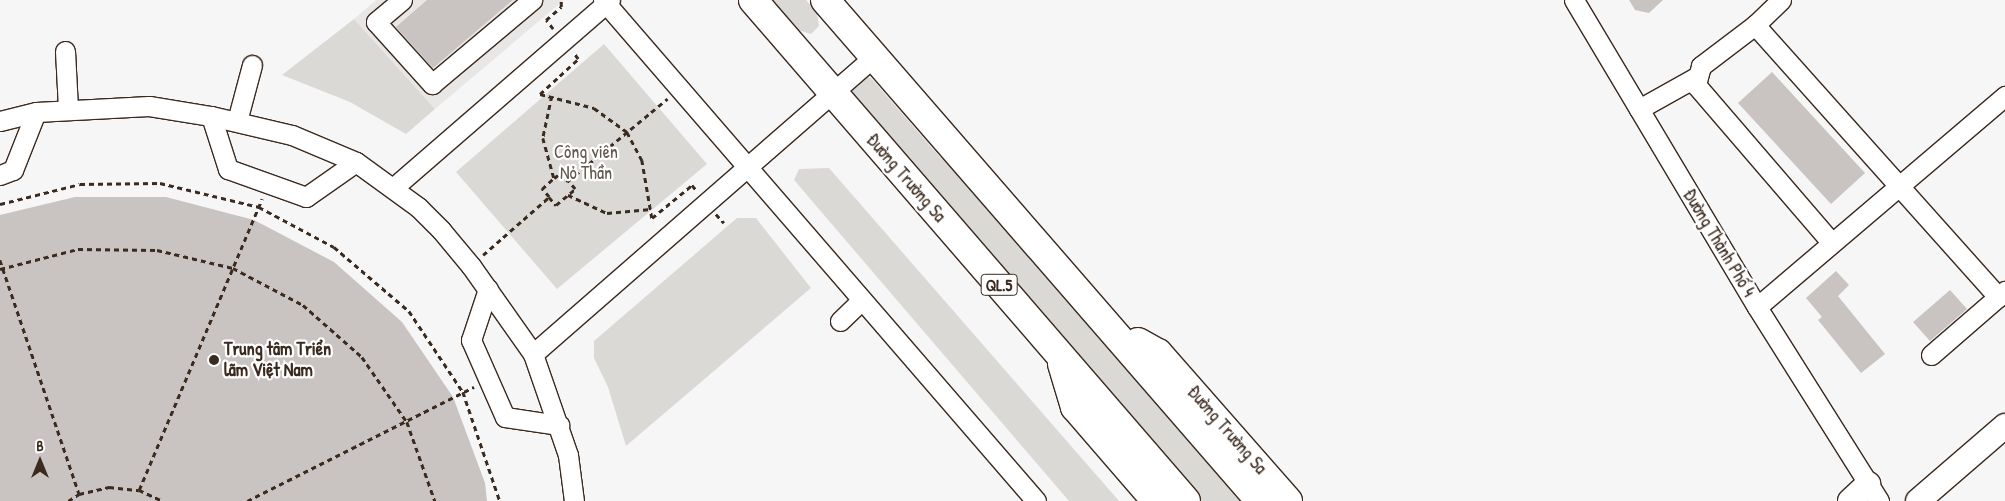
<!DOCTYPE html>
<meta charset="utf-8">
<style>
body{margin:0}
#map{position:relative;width:2005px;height:501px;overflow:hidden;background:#f7f6f6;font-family:"Patrick Hand",sans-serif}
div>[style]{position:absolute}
.built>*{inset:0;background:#e9e7e6}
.green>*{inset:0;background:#dbd9d6}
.building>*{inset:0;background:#c9c3c1}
.path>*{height:2.5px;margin-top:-1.25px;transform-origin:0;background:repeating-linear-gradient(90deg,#3b2a1e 0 5px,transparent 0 9px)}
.roads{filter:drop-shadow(1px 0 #3b2a1e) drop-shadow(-1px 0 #3b2a1e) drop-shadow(0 1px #3b2a1e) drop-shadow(0 -1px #3b2a1e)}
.minor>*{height:19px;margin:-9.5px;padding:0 9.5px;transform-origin:9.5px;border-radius:9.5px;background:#fff}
.major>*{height:24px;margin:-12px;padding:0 12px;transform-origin:12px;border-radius:12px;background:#fff}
.highway>*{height:28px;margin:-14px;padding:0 14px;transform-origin:14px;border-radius:14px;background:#fff}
.dots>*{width:14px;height:14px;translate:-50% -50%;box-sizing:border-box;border:2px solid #fff;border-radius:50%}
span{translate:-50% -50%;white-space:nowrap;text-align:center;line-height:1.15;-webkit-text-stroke:4.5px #fff;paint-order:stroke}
.shield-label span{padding:1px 4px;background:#fff;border:1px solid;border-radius:4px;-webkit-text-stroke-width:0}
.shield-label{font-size:16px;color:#3b2a1e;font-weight:700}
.park-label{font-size:18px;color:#63564c}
.street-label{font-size:18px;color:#3b2a1e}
.poi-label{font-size:18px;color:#3b2a1e;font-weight:700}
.left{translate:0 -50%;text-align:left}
.north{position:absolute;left:15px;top:436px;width:50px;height:50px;-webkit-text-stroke:4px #fff;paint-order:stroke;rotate:0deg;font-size:14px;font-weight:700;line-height:20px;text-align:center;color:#3b2a1e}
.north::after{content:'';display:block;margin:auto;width:18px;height:22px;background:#3b2a1e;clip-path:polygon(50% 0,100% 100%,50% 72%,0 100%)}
</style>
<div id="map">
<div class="built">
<div style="clip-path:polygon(376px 0,564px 0,435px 109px,354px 19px)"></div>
</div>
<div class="green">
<div style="clip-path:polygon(772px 0,806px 0,817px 13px,819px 26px,811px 34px,798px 30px)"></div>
<div style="clip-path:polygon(354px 19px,435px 109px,406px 134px,350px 102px,282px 75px)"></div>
<div style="clip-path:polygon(604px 44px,707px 164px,557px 289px,456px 172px)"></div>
<div style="clip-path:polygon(863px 75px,872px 79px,940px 157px,965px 179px,1246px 501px,1199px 501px,853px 94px,850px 88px)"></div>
<div style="clip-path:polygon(829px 168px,1119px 501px,1069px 501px,794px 180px,799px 169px)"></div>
<div style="clip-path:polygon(737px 218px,756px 218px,811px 288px,626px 446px,608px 387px,594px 358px,594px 341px)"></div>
</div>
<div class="building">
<div style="clip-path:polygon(427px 0,513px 0,433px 68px,396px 27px)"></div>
<div style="clip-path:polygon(1629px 0,1663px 0,1649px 13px,1635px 10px)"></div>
<div style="clip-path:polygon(1772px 72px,1865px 173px,1831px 204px,1738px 103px)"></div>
<div style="clip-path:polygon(75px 197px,166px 197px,254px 220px,334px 262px,402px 322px,453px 397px,485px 483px,487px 501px,0 501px,0 215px)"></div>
<div style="clip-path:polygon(1836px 271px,1849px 285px,1838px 296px,1885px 354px,1861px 373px,1818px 320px,1822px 317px,1806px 298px)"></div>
<div style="clip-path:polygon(1950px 290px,1967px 309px,1930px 341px,1913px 322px)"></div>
</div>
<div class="path">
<div style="left:553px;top:29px;width:11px;rotate:-128deg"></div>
<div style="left:546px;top:20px;width:20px;rotate:-41deg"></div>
<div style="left:561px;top:7px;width:7px;rotate:-90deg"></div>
<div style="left:540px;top:94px;width:56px;rotate:14.5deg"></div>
<div style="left:594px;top:108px;width:41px;rotate:36deg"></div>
<div style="left:627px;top:132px;width:32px;rotate:62deg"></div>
<div style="left:642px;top:160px;width:59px;rotate:80.2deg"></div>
<div style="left:652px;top:218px;width:52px;rotate:-39.5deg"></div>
<div style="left:692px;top:185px;width:8px;rotate:50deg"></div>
<div style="left:540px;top:94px;width:52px;rotate:-42.6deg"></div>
<div style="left:578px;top:59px;width:9px;rotate:-126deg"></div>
<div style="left:552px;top:96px;width:43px;rotate:102.1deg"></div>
<div style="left:543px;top:138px;width:41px;rotate:74.6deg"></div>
<div style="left:554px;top:178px;width:9px;rotate:-36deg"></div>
<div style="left:561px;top:173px;width:11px;rotate:49deg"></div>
<div style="left:568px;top:195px;width:43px;rotate:24.8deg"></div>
<div style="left:607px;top:213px;width:44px;rotate:-5.2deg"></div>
<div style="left:549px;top:197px;width:11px;rotate:-131deg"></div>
<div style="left:542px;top:189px;width:16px;rotate:-43deg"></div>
<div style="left:0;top:204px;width:82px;rotate:-14deg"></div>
<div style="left:80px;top:184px;width:80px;rotate:-0.7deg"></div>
<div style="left:160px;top:183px;width:102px;rotate:13.6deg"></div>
<div style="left:259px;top:207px;width:85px;rotate:28.1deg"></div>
<div style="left:334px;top:247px;width:99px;rotate:40.5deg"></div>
<div style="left:409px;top:311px;width:97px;rotate:56.3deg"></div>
<div style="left:463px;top:392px;width:115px;rotate:71.3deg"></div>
<div style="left:716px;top:214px;width:12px;rotate:48deg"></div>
<div style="left:483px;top:255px;width:88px;rotate:-41.3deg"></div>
<div style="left:549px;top:197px;width:11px;rotate:49deg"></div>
<div style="left:556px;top:205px;width:25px;rotate:-40deg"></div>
<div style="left:575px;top:189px;width:11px;rotate:-131deg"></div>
<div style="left:568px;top:181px;width:129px;rotate:-39.6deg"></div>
<div style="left:0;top:260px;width:247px;rotate:71.3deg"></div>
<div style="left:0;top:269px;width:81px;rotate:-14.4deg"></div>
<div style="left:78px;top:249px;width:79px;rotate:0.7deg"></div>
<div style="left:157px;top:250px;width:78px;rotate:13.3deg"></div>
<div style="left:233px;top:268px;width:79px;rotate:27.9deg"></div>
<div style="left:303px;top:305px;width:79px;rotate:41.4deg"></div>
<div style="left:362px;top:357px;width:79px;rotate:55.3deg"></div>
<div style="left:407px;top:422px;width:84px;rotate:70.5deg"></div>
<div style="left:139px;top:490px;width:316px;rotate:-67.1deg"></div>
<div style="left:68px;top:501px;width:13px;rotate:-32deg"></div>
<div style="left:79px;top:494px;width:31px;rotate:-13deg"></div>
<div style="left:109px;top:487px;width:30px;rotate:6deg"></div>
<div style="left:139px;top:490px;width:26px;rotate:25deg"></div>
<div style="left:247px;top:501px;width:254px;rotate:-26.7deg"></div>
</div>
<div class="roads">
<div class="minor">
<div style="left:402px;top:0;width:34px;rotate:140deg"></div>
<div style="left:376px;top:22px;width:84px;rotate:47.9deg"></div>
<div style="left:432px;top:84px;width:131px;rotate:-40deg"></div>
<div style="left:603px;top:0;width:662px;rotate:49.16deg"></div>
<div style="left:1574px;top:0;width:357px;rotate:59.2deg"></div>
<div style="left:1757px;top:307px;width:229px;rotate:57.8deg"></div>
<div style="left:1781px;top:0;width:36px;rotate:136deg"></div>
<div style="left:1755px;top:25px;width:365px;rotate:48.2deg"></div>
<div style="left:1755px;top:25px;width:68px;rotate:142.8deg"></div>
<div style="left:1701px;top:66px;width:20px;rotate:105deg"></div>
<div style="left:1696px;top:85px;width:207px;rotate:49.3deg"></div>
<div style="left:65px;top:51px;width:58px;rotate:87deg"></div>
<div style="left:1639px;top:109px;width:65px;rotate:-29.3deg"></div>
<div style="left:211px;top:116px;width:56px;rotate:72.2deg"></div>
<div style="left:228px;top:169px;width:83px;rotate:19.7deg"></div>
<div style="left:306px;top:197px;width:61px;rotate:-35deg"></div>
<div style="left:0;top:121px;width:37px;rotate:-14deg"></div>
<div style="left:36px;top:112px;width:113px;rotate:-3deg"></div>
<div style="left:149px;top:106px;width:63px;rotate:9.2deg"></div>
<div style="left:211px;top:116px;width:83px;rotate:13.2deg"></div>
<div style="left:292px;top:135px;width:69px;rotate:22.9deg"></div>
<div style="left:356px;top:162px;width:77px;rotate:36deg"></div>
<div style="left:418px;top:207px;width:33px;rotate:45deg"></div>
<div style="left:441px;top:230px;width:47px;rotate:50.2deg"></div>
<div style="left:471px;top:266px;width:108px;rotate:54.8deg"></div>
<div style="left:533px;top:354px;width:107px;rotate:70.9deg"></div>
<div style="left:568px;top:455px;width:46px;rotate:82.6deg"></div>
<div style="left:237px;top:121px;width:58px;rotate:-75deg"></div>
<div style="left:0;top:175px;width:14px;rotate:-21deg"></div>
<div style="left:13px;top:170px;width:62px;rotate:-68.4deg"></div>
<div style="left:393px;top:188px;width:287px;rotate:-40.9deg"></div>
<div style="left:488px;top:289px;width:54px;rotate:108.4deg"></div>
<div style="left:471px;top:340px;width:84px;rotate:66.2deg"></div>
<div style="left:505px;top:417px;width:55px;rotate:8.4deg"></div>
<div style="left:1757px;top:307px;width:326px;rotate:-40.4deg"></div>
<div style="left:840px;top:321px;width:30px;rotate:-44deg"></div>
<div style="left:533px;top:354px;width:454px;rotate:-41.1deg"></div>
<div style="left:1931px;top:355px;width:98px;rotate:-40.9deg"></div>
</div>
<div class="major">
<div style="left:1850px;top:501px;width:25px;rotate:-43deg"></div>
<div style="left:1918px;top:501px;width:115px;rotate:-40.8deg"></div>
</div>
<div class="highway">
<div style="left:753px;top:0;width:662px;rotate:49.16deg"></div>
<div style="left:825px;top:0;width:663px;rotate:49.03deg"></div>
<div style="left:1138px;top:342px;width:23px;rotate:29deg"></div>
<div style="left:1158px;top:353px;width:197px;rotate:48.7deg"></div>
<div style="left:1062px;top:364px;width:45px;rotate:73.2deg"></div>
<div style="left:1075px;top:407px;width:124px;rotate:49.2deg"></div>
</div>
</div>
<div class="dots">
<div style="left:214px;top:360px;background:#3b2a1e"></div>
</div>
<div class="shield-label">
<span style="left:999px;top:285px">QL.5</span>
</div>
<div class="park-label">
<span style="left:586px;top:163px">Công viên<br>Nỏ Thần</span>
</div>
<div class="street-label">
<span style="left:906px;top:178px;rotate:49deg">Đường Trường Sa</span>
<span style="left:1719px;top:243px;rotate:59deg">Đường Thành Phố 4</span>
<span style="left:1227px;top:430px;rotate:49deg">Đường Trường Sa</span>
</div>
<div class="poi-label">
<span class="left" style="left:224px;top:360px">Trung tâm Triển<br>lãm Việt Nam</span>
</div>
<div class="north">B</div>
</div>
